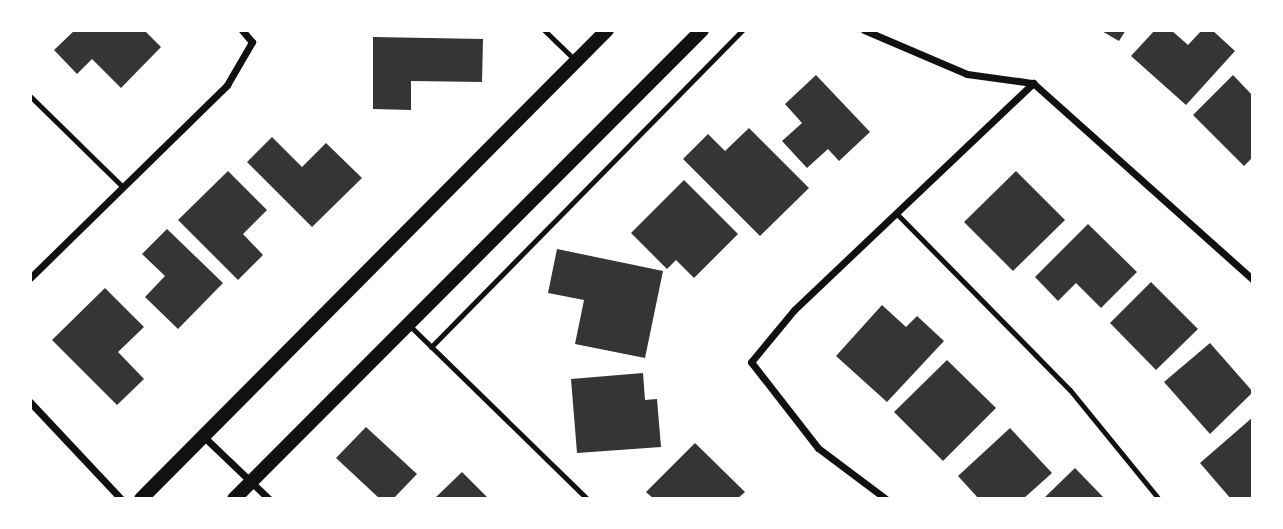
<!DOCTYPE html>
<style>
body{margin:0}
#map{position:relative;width:1283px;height:529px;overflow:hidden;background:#fff;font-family:Roboto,sans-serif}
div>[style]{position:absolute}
.building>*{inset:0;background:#353535}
.service>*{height:5px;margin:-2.5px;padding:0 2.5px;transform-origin:2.5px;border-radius:2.5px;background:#111}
.minor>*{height:7px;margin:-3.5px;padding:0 3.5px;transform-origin:3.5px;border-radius:3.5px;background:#111}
.secondary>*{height:14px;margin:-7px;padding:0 7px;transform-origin:7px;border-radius:7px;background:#111}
span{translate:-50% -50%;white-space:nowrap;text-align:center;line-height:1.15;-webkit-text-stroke:7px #fff;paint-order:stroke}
.frame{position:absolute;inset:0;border:32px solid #fff;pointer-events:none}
</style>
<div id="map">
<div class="building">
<div style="clip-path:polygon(75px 30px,144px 30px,161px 47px,121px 88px,92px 59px,77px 74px,54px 50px)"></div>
<div style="clip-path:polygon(1100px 30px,1126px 30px,1119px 41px)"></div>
<div style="clip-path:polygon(1155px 30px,1171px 30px,1188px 45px,1202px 30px,1212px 30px,1235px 51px,1186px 105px,1131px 56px)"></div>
<div style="clip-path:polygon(373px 37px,483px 39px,482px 82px,411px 81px,411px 110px,373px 109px)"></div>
<div style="clip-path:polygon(816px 75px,870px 132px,839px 161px,828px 149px,807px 168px,782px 141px,802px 123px,785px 104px)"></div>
<div style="clip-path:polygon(1233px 75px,1253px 96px,1253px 157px,1244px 166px,1193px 115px)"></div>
<div style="clip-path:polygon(749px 128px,809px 188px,760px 236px,683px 159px,708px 134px,725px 151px)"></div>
<div style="clip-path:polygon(272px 137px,302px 167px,326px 143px,362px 178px,312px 227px,247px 162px)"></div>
<div style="clip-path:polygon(228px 171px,267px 210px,243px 234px,263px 255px,238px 280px,178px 220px)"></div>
<div style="clip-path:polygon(1016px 171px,1065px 220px,1013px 271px,964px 222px)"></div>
<div style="clip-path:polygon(684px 180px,738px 234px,694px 278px,676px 260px,667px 269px,631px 233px)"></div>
<div style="clip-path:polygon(1088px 224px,1137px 272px,1101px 308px,1076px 283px,1058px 301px,1035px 277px)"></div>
<div style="clip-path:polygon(167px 229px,223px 283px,178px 329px,145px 297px,165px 276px,142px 254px)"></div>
<div style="clip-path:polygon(557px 249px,663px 271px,645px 358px,575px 344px,584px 300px,548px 293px)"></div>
<div style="clip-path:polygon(1151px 282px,1198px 329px,1156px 370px,1110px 323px)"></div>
<div style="clip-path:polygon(105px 288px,144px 327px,118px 352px,144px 379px,117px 405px,52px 340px)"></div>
<div style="clip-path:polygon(882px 305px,906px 327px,917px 316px,944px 341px,887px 402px,836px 356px)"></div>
<div style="clip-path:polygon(1210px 343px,1253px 392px,1210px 434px,1164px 382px)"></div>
<div style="clip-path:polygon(947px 360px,996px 408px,943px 461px,894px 412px)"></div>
<div style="clip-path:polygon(643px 373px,645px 400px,657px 399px,661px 447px,577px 453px,571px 379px)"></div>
<div style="clip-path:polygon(1253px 417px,1253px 499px,1231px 499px,1200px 463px)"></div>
<div style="clip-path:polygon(366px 427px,417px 474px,393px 499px,380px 499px,336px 458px)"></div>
<div style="clip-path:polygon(1010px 428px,1052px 473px,1023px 499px,979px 499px,958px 476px)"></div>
<div style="clip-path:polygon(695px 443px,745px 492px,737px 499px,654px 499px,646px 492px)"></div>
<div style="clip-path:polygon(1075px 468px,1105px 499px,1043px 499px)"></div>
<div style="clip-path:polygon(462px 472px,489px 499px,434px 499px)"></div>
</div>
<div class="service">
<div style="left:544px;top:30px;width:42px;rotate:44deg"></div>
<div style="left:30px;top:96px;width:130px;rotate:44.4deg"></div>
<div style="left:896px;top:213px;width:248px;rotate:45.5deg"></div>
<div style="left:1070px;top:390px;width:141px;rotate:50.8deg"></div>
<div style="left:409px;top:325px;width:249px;rotate:44.3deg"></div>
<div style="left:431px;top:347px;width:444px;rotate:-45.5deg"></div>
</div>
<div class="minor">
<div style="left:864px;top:30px;width:112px;rotate:23.1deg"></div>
<div style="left:967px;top:74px;width:67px;rotate:7.8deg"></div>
<div style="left:1033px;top:83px;width:295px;rotate:41.8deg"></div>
<div style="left:30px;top:278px;width:276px;rotate:-44.4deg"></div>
<div style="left:227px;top:85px;width:50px;rotate:-59.8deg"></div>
<div style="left:252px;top:42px;width:16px;rotate:-130deg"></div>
<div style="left:30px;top:402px;width:133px;rotate:46.8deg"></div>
<div style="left:203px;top:436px;width:91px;rotate:43.7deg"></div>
<div style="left:886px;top:499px;width:85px;rotate:-143.1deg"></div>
<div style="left:818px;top:448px;width:109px;rotate:-127.9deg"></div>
<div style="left:751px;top:362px;width:67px;rotate:-50.4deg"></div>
<div style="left:794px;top:310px;width:330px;rotate:-43.5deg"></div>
</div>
<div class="secondary">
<div style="left:141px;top:499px;width:661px;rotate:-45.18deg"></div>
<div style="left:234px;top:499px;width:663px;rotate:-45.06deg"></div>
</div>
<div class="frame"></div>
</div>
